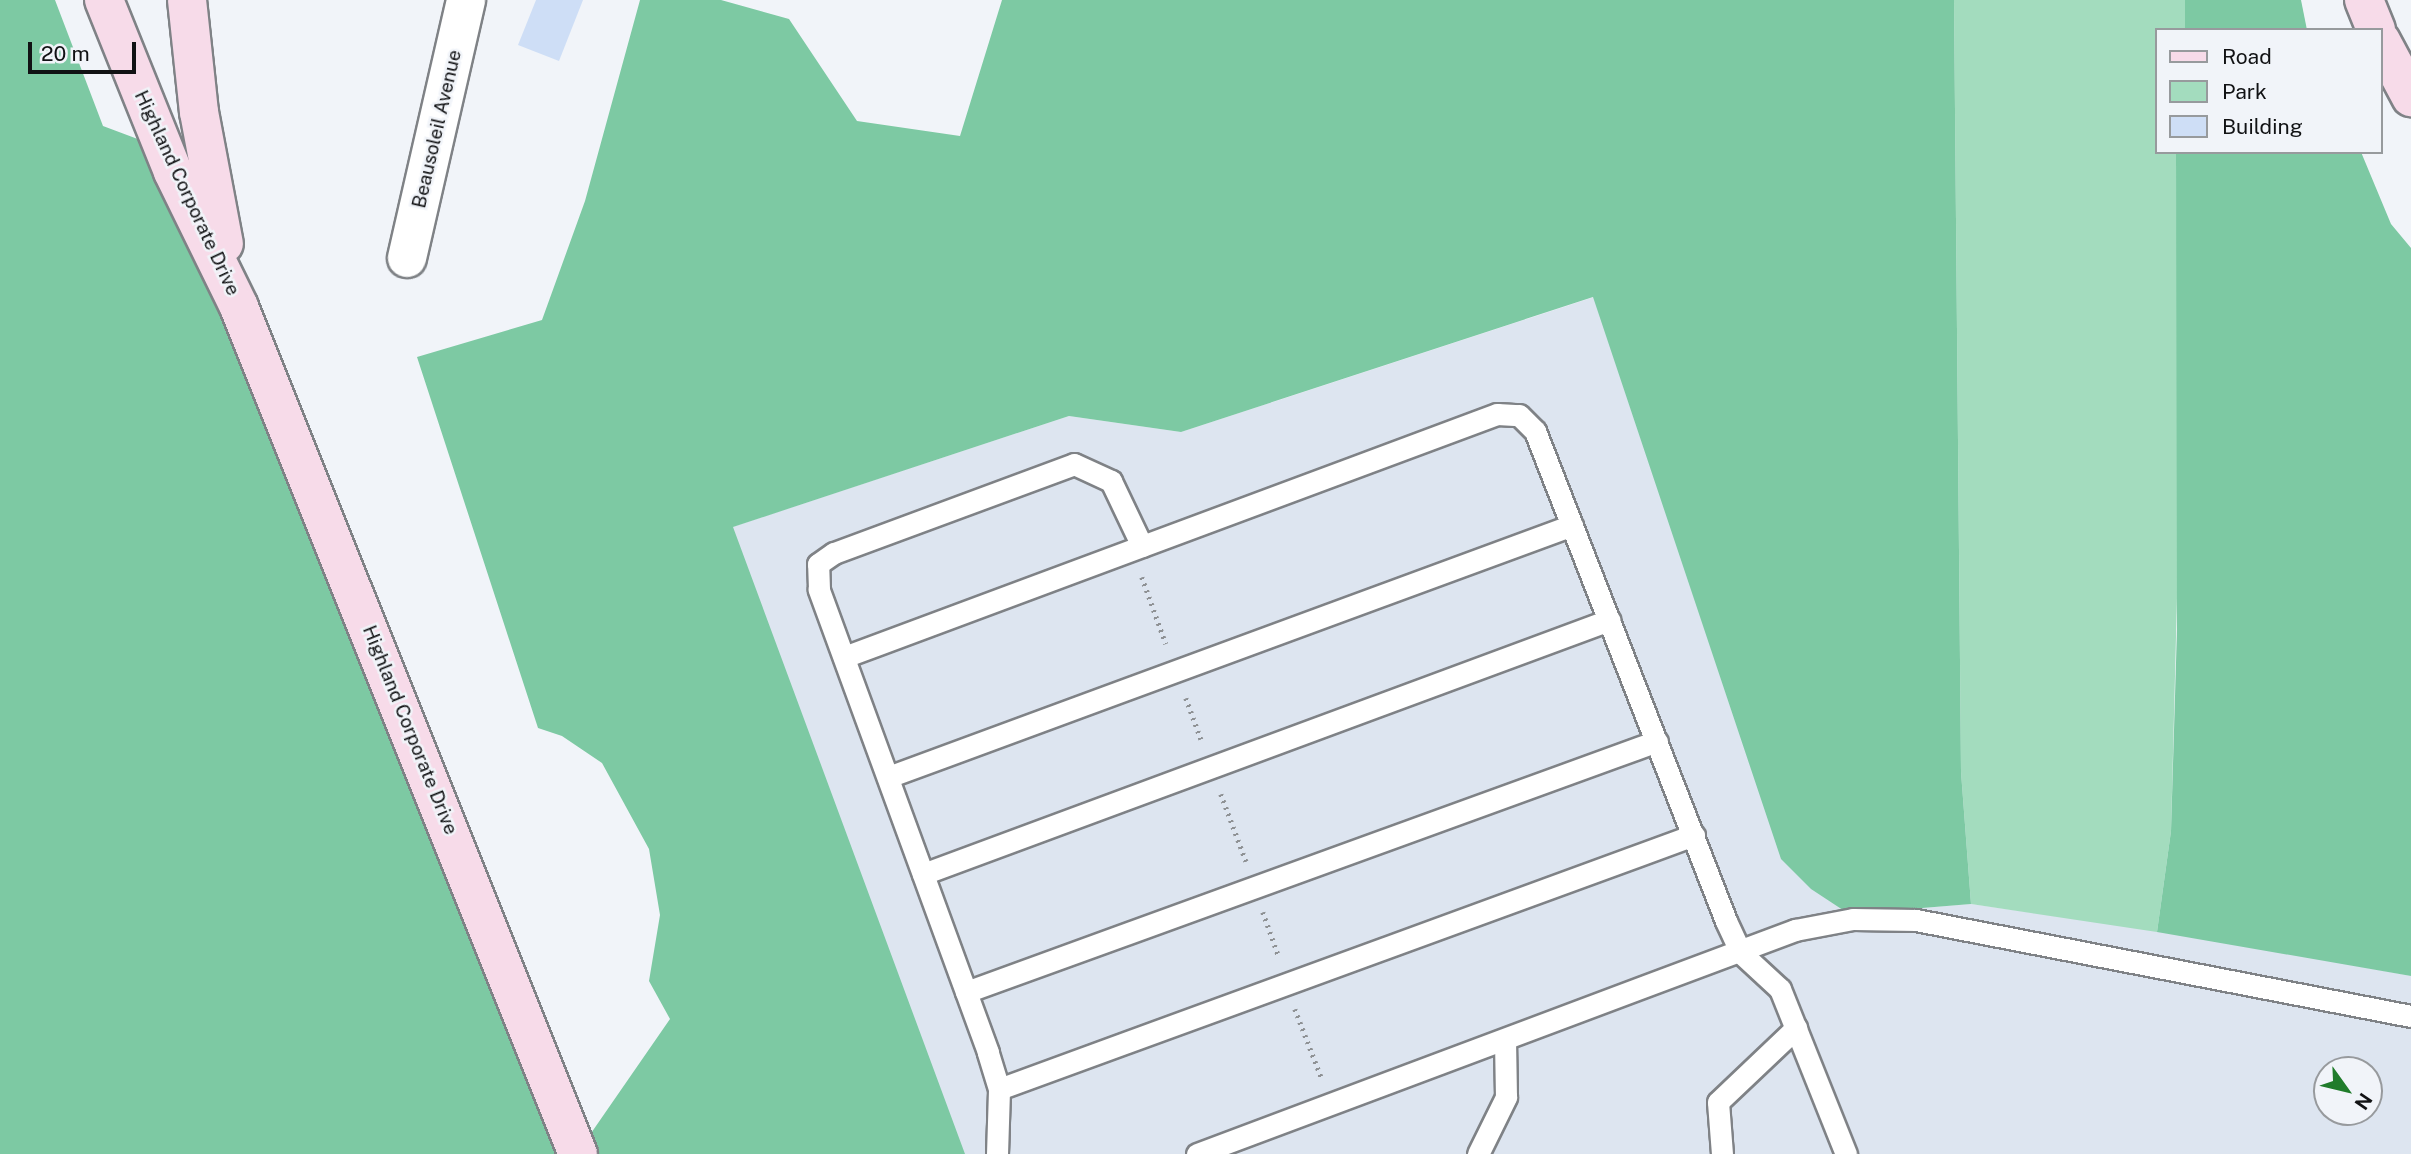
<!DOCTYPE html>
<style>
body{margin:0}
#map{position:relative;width:2411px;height:1154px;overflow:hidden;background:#f1f4f9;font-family:"Public Sans",sans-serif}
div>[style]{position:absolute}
.built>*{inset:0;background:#dde5f0}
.green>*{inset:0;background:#a3dcbe}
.forest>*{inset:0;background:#7dc9a3}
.building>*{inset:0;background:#cedef6}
.path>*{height:4.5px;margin-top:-2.25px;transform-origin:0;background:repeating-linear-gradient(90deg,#8e9194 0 2px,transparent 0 7px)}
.roads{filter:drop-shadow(2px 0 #7f8286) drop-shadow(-2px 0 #7f8286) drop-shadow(0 2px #7f8286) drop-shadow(0 -2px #7f8286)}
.lane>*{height:21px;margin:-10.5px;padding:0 10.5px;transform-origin:10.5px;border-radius:10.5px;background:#fff}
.street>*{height:38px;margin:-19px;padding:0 19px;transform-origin:19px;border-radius:19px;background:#fff}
.secondary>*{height:38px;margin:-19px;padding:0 19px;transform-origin:19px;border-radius:19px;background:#f7dbe9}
span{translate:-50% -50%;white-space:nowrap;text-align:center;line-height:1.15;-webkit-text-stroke:5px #f1f4f9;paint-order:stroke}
.street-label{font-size:19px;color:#111214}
.legend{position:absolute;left:2155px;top:28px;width:228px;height:126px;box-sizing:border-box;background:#f1f4f9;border:2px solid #979a9d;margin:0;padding:9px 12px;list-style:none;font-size:21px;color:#111214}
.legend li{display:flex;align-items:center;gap:14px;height:35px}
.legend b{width:35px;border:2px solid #979a9d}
.north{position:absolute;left:2313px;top:1056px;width:70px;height:70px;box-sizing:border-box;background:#f1f4f9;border:2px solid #979a9d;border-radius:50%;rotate:124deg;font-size:19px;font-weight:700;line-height:28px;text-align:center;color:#111214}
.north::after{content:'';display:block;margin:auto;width:24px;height:32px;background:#207c2b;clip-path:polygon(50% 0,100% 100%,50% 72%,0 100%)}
.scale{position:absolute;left:28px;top:42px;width:108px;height:32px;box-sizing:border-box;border:4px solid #111214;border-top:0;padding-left:9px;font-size:21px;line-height:24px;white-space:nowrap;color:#111214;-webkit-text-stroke:5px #f1f4f9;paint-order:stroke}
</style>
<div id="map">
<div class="built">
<div style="clip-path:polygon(evenodd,1594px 297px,1668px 510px,1849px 914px,1971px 904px,2187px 935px,2411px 976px,2411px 1154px,961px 1154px,732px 527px,1069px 416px,1181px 432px,1594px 297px,2327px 1070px,2369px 1070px,2369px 1112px,2327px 1112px,2327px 1070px)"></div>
</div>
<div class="green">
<div style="clip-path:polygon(1954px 0,2185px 0,2185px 30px,2157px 30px,2157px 152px,2176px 152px,2180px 482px,2171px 831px,2157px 932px,1971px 904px,1961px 772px)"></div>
</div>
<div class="forest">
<div style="clip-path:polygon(0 0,55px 0,103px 126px,143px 141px,176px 140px,578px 1152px,670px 1019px,649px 981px,660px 915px,649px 849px,602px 763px,562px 736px,538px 728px,417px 357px,542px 320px,585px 201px,640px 0,721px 0,789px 19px,857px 121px,960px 136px,1002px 0,1954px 0,1961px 772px,1971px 904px,1849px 914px,1811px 889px,1781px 859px,1593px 297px,1181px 432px,1069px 416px,733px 527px,965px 1154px,0 1154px)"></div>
<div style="clip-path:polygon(2185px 0,2301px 0,2307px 30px,2185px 30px)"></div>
<div style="clip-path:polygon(2176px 152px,2361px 152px,2391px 224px,2411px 248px,2411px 976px,2157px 932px,2171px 831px,2177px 629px)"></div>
</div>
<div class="building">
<div style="clip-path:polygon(536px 0,583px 0,559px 61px,518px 45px)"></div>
</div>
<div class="path">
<div style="left:1142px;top:577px;width:71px;rotate:70.3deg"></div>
<div style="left:1186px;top:698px;width:44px;rotate:69.9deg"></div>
<div style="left:1221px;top:794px;width:72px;rotate:69.5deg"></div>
<div style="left:1263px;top:912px;width:48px;rotate:70.4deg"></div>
<div style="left:1295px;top:1009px;width:75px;rotate:68.9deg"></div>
</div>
<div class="roads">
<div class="lane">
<div style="left:844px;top:657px;width:697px;rotate:-20.41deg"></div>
<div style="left:1497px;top:414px;width:22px;rotate:3deg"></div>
<div style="left:1519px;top:415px;width:23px;rotate:45deg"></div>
<div style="left:1535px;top:431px;width:526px;rotate:68.7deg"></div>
<div style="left:1726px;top:921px;width:35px;rotate:65deg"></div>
<div style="left:1741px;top:953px;width:53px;rotate:42.7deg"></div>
<div style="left:1780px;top:989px;width:178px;rotate:68.2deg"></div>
<div style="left:888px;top:777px;width:729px;rotate:-20.22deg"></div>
<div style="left:923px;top:874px;width:732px;rotate:-20.32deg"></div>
<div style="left:966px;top:992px;width:735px;rotate:-19.96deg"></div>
<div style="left:999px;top:1089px;width:740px;rotate:-20.08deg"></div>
<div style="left:997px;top:1154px;width:65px;rotate:-88.2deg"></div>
<div style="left:999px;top:1089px;width:39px;rotate:-107deg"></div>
<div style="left:988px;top:1052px;width:493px;rotate:-110.1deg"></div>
<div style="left:819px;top:589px;width:25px;rotate:-92deg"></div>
<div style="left:818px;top:564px;width:19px;rotate:-35deg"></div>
<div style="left:834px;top:553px;width:256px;rotate:-20.3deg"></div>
<div style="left:1074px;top:464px;width:41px;rotate:24.7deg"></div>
<div style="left:1111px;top:481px;width:72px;rotate:64.5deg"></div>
<div style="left:1197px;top:1154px;width:639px;rotate:-20.54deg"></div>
<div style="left:1795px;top:930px;width:59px;rotate:-10.7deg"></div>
<div style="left:1853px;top:919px;width:63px;rotate:0.9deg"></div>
<div style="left:1916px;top:920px;width:504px;rotate:10.98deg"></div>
<div style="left:1478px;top:1154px;width:64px;rotate:-63.8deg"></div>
<div style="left:1506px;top:1097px;width:57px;rotate:-91deg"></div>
<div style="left:1722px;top:1154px;width:52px;rotate:-94.4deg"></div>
<div style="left:1718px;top:1102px;width:108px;rotate:-43.5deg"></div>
</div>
<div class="street">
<div style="left:407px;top:258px;width:265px;rotate:-77.1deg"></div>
</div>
<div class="secondary">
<div style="left:104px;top:0;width:185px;rotate:68.1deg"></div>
<div style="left:173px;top:172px;width:150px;rotate:63.9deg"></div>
<div style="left:239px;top:307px;width:912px;rotate:68.19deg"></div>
<div style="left:187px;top:0;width:113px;rotate:83.9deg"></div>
<div style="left:199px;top:112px;width:134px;rotate:79.3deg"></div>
<div style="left:2364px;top:0;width:32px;rotate:68deg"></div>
<div style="left:2381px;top:41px;width:64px;rotate:61.8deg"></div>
</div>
</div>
<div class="street-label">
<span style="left:437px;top:129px;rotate:-77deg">Beausoleil Avenue</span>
<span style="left:187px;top:193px;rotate:65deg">Highland Corporate Drive</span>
<span style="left:410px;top:730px;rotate:68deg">Highland Corporate Drive</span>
</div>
<ul class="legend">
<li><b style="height:9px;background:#f7dbe9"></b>Road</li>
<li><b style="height:19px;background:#a3dcbe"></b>Park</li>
<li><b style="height:19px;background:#cedef6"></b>Building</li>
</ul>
<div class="north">N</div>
<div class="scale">20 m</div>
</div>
